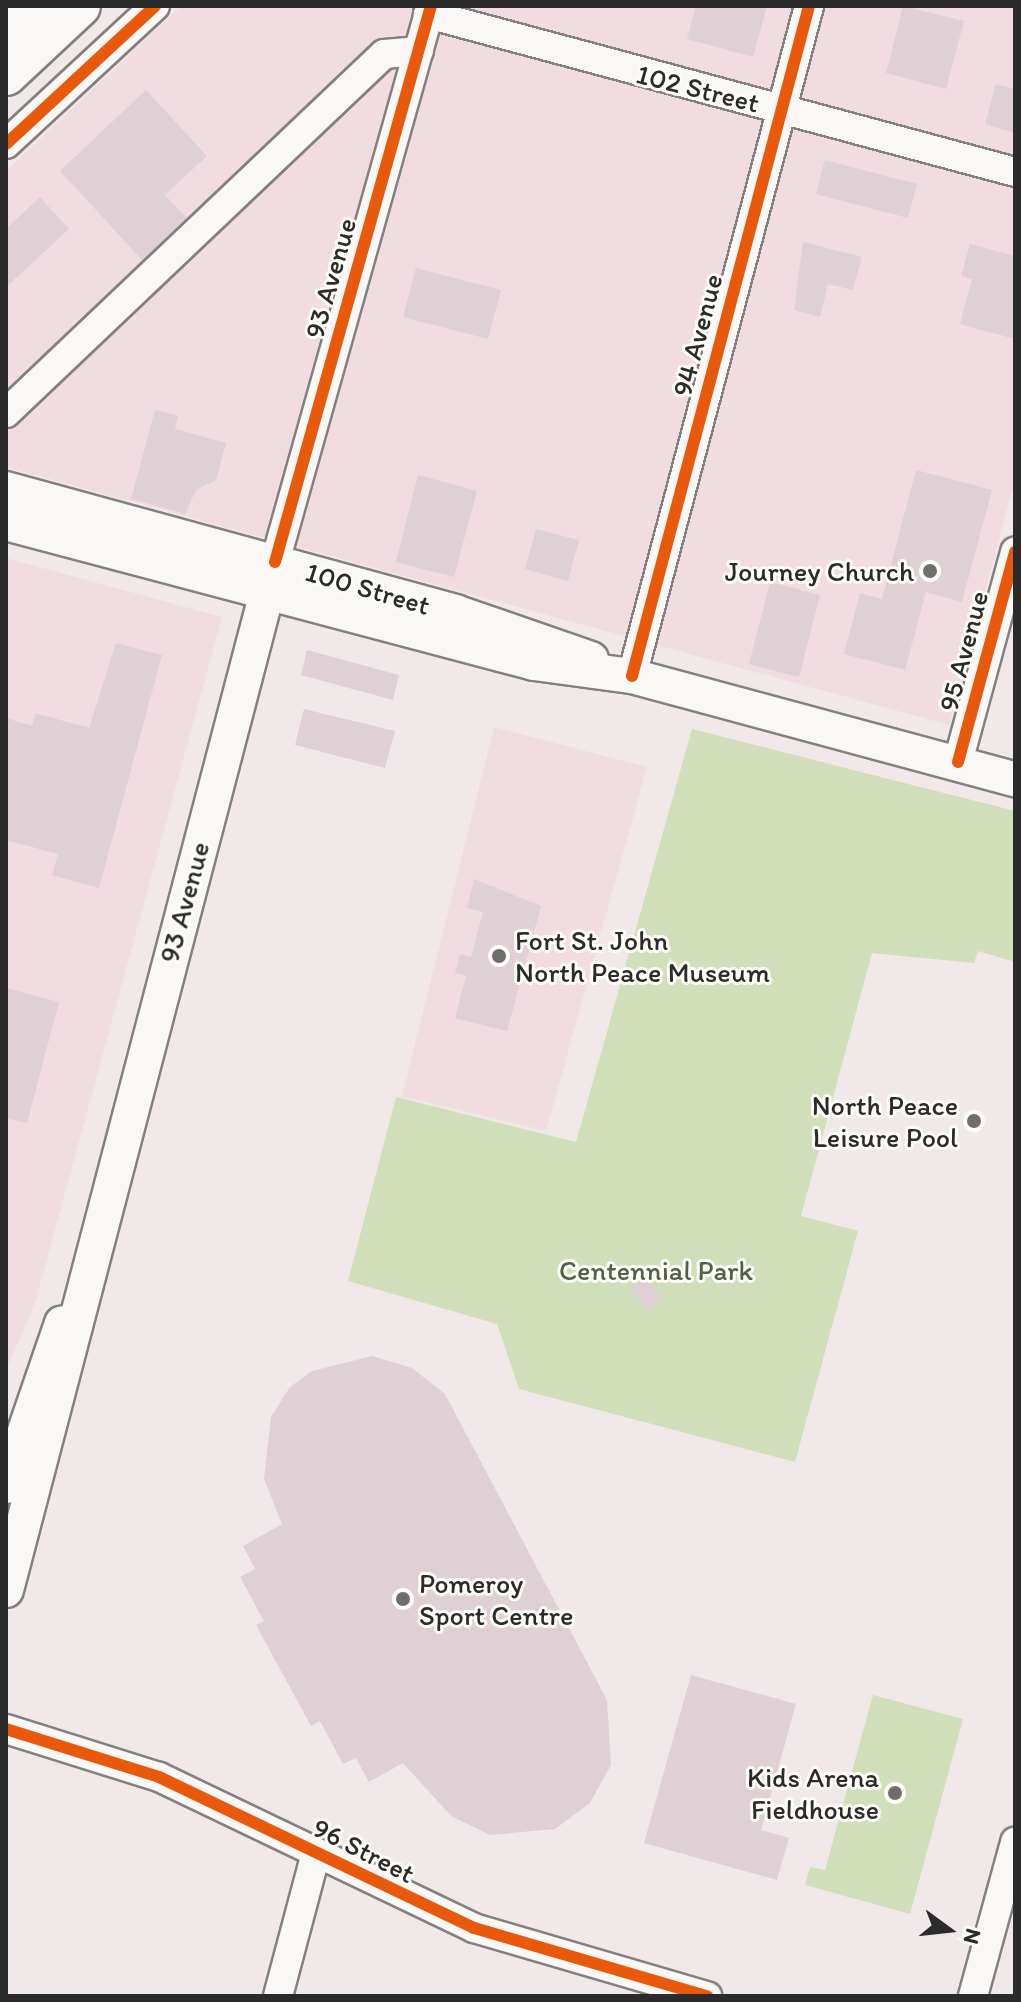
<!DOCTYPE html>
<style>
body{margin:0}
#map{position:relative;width:1021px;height:2002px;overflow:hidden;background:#f1e8e9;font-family:Itim,sans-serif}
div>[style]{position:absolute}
.built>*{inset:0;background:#f0dce1}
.green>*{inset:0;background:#d0dfb9}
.building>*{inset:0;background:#dfd0d5}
.roads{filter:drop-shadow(2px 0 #848080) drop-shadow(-2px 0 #848080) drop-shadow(0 2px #848080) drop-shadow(0 -2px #848080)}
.minor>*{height:28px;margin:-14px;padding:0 14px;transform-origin:14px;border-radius:14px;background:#faf8f7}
.major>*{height:34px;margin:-17px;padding:0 17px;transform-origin:17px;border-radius:17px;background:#faf8f7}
.highway>*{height:40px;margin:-20px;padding:0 20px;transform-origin:20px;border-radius:20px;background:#faf8f7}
.cycleway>*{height:12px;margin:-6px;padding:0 6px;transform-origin:6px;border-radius:6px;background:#e8590c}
.dots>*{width:22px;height:22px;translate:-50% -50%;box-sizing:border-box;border:4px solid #fdfcf7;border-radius:50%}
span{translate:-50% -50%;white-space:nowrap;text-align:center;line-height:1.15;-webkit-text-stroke:6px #fdfcf7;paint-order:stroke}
.street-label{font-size:28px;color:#2b2b2b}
.poi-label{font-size:28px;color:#2b2b2b}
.right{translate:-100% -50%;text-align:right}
.left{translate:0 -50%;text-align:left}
.park-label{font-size:28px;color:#545f4a}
.frame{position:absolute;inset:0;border:8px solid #2b2b2b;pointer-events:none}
.north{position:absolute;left:909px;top:1890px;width:80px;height:80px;-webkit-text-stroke:6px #fdfcf7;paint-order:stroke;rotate:105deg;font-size:22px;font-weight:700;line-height:32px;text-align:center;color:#2b2b2b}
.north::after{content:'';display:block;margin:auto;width:28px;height:36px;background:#2b2b2b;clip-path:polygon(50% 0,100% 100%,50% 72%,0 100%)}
</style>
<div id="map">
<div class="built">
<div style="clip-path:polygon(181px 6px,1015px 6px,1015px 480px,949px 725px,6px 467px,6px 171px)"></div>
<div style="clip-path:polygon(6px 558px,222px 617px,35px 1303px,6px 1371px)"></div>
<div style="clip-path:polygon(494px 727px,647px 767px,546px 1131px,402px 1096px)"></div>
</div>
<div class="green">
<div style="clip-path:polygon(692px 729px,1015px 811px,1015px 962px,978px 951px,974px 963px,872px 953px,801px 1216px,858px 1231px,795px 1462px,519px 1389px,497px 1324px,348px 1281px,396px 1097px,576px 1142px)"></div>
<div style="clip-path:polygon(873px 1695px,963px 1719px,910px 1914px,805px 1885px,810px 1867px,825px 1870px)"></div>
</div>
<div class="building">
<div style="clip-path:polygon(696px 6px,767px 6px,753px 57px,687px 39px)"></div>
<div style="clip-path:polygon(903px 6px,964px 21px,946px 89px,886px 73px)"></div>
<div style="clip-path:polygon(996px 84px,1015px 89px,1015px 133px,985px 124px)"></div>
<div style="clip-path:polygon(146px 90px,207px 156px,165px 195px,187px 218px,142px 260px,60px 171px)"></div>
<div style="clip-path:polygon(825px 160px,917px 184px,908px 218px,816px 194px)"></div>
<div style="clip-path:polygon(40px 197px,69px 229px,6px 287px,6px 229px)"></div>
<div style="clip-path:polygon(803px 242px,862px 257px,853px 290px,828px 284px,820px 317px,794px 310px)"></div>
<div style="clip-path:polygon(970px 244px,1015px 256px,1015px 339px,960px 324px,972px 279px,961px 276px)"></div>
<div style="clip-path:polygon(416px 268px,501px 290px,488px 339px,403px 317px)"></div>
<div style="clip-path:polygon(155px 410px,178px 416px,175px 429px,226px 443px,216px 480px,196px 490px,185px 514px,131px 499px)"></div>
<div style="clip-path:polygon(916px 470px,992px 490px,962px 602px,926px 592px,905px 670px,844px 654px,860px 593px,882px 599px)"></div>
<div style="clip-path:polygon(418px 475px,477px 491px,454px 577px,396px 562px)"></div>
<div style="clip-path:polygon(536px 529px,579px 540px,568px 581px,525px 569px)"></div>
<div style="clip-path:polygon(770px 582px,820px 595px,799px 677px,749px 664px)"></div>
<div style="clip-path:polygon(116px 643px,162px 655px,99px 888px,52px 875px,58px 854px,6px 840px,6px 718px,32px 726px,35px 713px,89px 728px)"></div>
<div style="clip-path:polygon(307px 650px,399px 675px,393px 700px,301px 675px)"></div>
<div style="clip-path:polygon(304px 709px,395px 731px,385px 768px,295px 745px)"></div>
<div style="clip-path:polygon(474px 879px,541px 906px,507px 1031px,455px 1018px,466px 976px,455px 973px,460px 954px,471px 957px,483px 912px,467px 908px)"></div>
<div style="clip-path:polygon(6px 988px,59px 1002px,27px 1123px,6px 1118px)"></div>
<div style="clip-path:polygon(646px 1277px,662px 1298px,646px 1310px,630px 1289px)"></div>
<div style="clip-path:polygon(372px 1356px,412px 1368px,445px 1394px,607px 1700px,611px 1765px,590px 1803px,555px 1829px,490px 1835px,451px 1816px,403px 1763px,369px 1782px,356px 1758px,343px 1764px,320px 1721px,311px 1726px,256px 1625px,264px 1621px,240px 1577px,255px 1569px,243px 1546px,282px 1524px,264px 1479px,271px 1417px,290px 1387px,312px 1371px)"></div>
<div style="clip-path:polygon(691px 1675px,796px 1704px,761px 1830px,789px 1838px,777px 1880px,644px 1843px)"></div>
</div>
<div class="roads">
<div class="minor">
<div style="left:428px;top:14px;width:608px;rotate:15.06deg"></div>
<div style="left:6px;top:144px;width:203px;rotate:-42.8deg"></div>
<div style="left:6px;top:413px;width:521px;rotate:-43.52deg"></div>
<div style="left:384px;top:54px;width:35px;rotate:-5deg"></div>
<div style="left:275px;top:562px;width:577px;rotate:-74.33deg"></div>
<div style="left:632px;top:676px;width:693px;rotate:-75.2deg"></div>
<div style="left:958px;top:762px;width:218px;rotate:-74.8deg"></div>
<div style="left:6px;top:1729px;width:160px;rotate:17.4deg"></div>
<div style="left:159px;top:1777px;width:349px;rotate:25.6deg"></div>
<div style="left:474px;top:1928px;width:243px;rotate:16.3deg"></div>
<div style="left:278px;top:1996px;width:148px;rotate:-75.1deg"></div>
<div style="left:973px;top:1996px;width:160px;rotate:-74.7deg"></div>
</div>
<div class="major">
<div style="left:6px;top:489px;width:466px;rotate:15.3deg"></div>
<div style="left:455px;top:612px;width:144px;rotate:19.1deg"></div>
<div style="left:6px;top:523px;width:546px;rotate:14.85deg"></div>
<div style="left:534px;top:663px;width:99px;rotate:7.6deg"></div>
<div style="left:632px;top:676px;width:397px;rotate:15.1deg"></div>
<div style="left:6px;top:1486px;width:172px;rotate:-71deg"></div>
<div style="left:6px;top:1590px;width:1063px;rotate:-75.34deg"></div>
</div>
<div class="highway">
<div style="left:6px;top:31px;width:37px;rotate:-43deg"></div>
<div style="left:6px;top:75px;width:101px;rotate:-43deg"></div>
</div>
</div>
<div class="cycleway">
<div style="left:6px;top:144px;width:203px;rotate:-42.8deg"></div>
<div style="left:275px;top:562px;width:577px;rotate:-74.33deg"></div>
<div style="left:632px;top:676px;width:693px;rotate:-75.2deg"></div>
<div style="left:958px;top:762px;width:218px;rotate:-74.8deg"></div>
<div style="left:6px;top:1729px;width:160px;rotate:17.4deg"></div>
<div style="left:159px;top:1777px;width:349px;rotate:25.6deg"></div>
<div style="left:474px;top:1928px;width:243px;rotate:16.3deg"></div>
</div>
<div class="dots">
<div style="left:930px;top:571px;background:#706d6e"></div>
<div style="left:499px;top:956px;background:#706d6e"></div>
<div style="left:974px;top:1121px;background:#706d6e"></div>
<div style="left:403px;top:1599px;background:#706d6e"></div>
<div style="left:895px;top:1793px;background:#706d6e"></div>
</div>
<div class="street-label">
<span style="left:698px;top:88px;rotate:14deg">102 Street</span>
<span style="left:330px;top:278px;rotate:-74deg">93 Avenue</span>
<span style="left:697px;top:335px;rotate:-75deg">94 Avenue</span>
<span style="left:368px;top:588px;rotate:16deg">100 Street</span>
<span style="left:963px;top:651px;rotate:-75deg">95 Avenue</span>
<span style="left:184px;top:902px;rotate:-75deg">93 Avenue</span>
<span style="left:364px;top:1850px;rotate:27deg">96 Street</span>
</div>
<div class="poi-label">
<span class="right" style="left:914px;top:571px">Journey Church</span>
<span class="left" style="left:515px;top:956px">Fort St. John<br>North Peace Museum</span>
<span class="right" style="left:958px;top:1121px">North Peace<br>Leisure Pool</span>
<span class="left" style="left:419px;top:1599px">Pomeroy<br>Sport Centre</span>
<span class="right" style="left:879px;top:1793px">Kids Arena<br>Fieldhouse</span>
</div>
<div class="park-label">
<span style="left:656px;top:1270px">Centennial Park</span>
</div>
<div class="frame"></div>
<div class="north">N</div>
</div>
